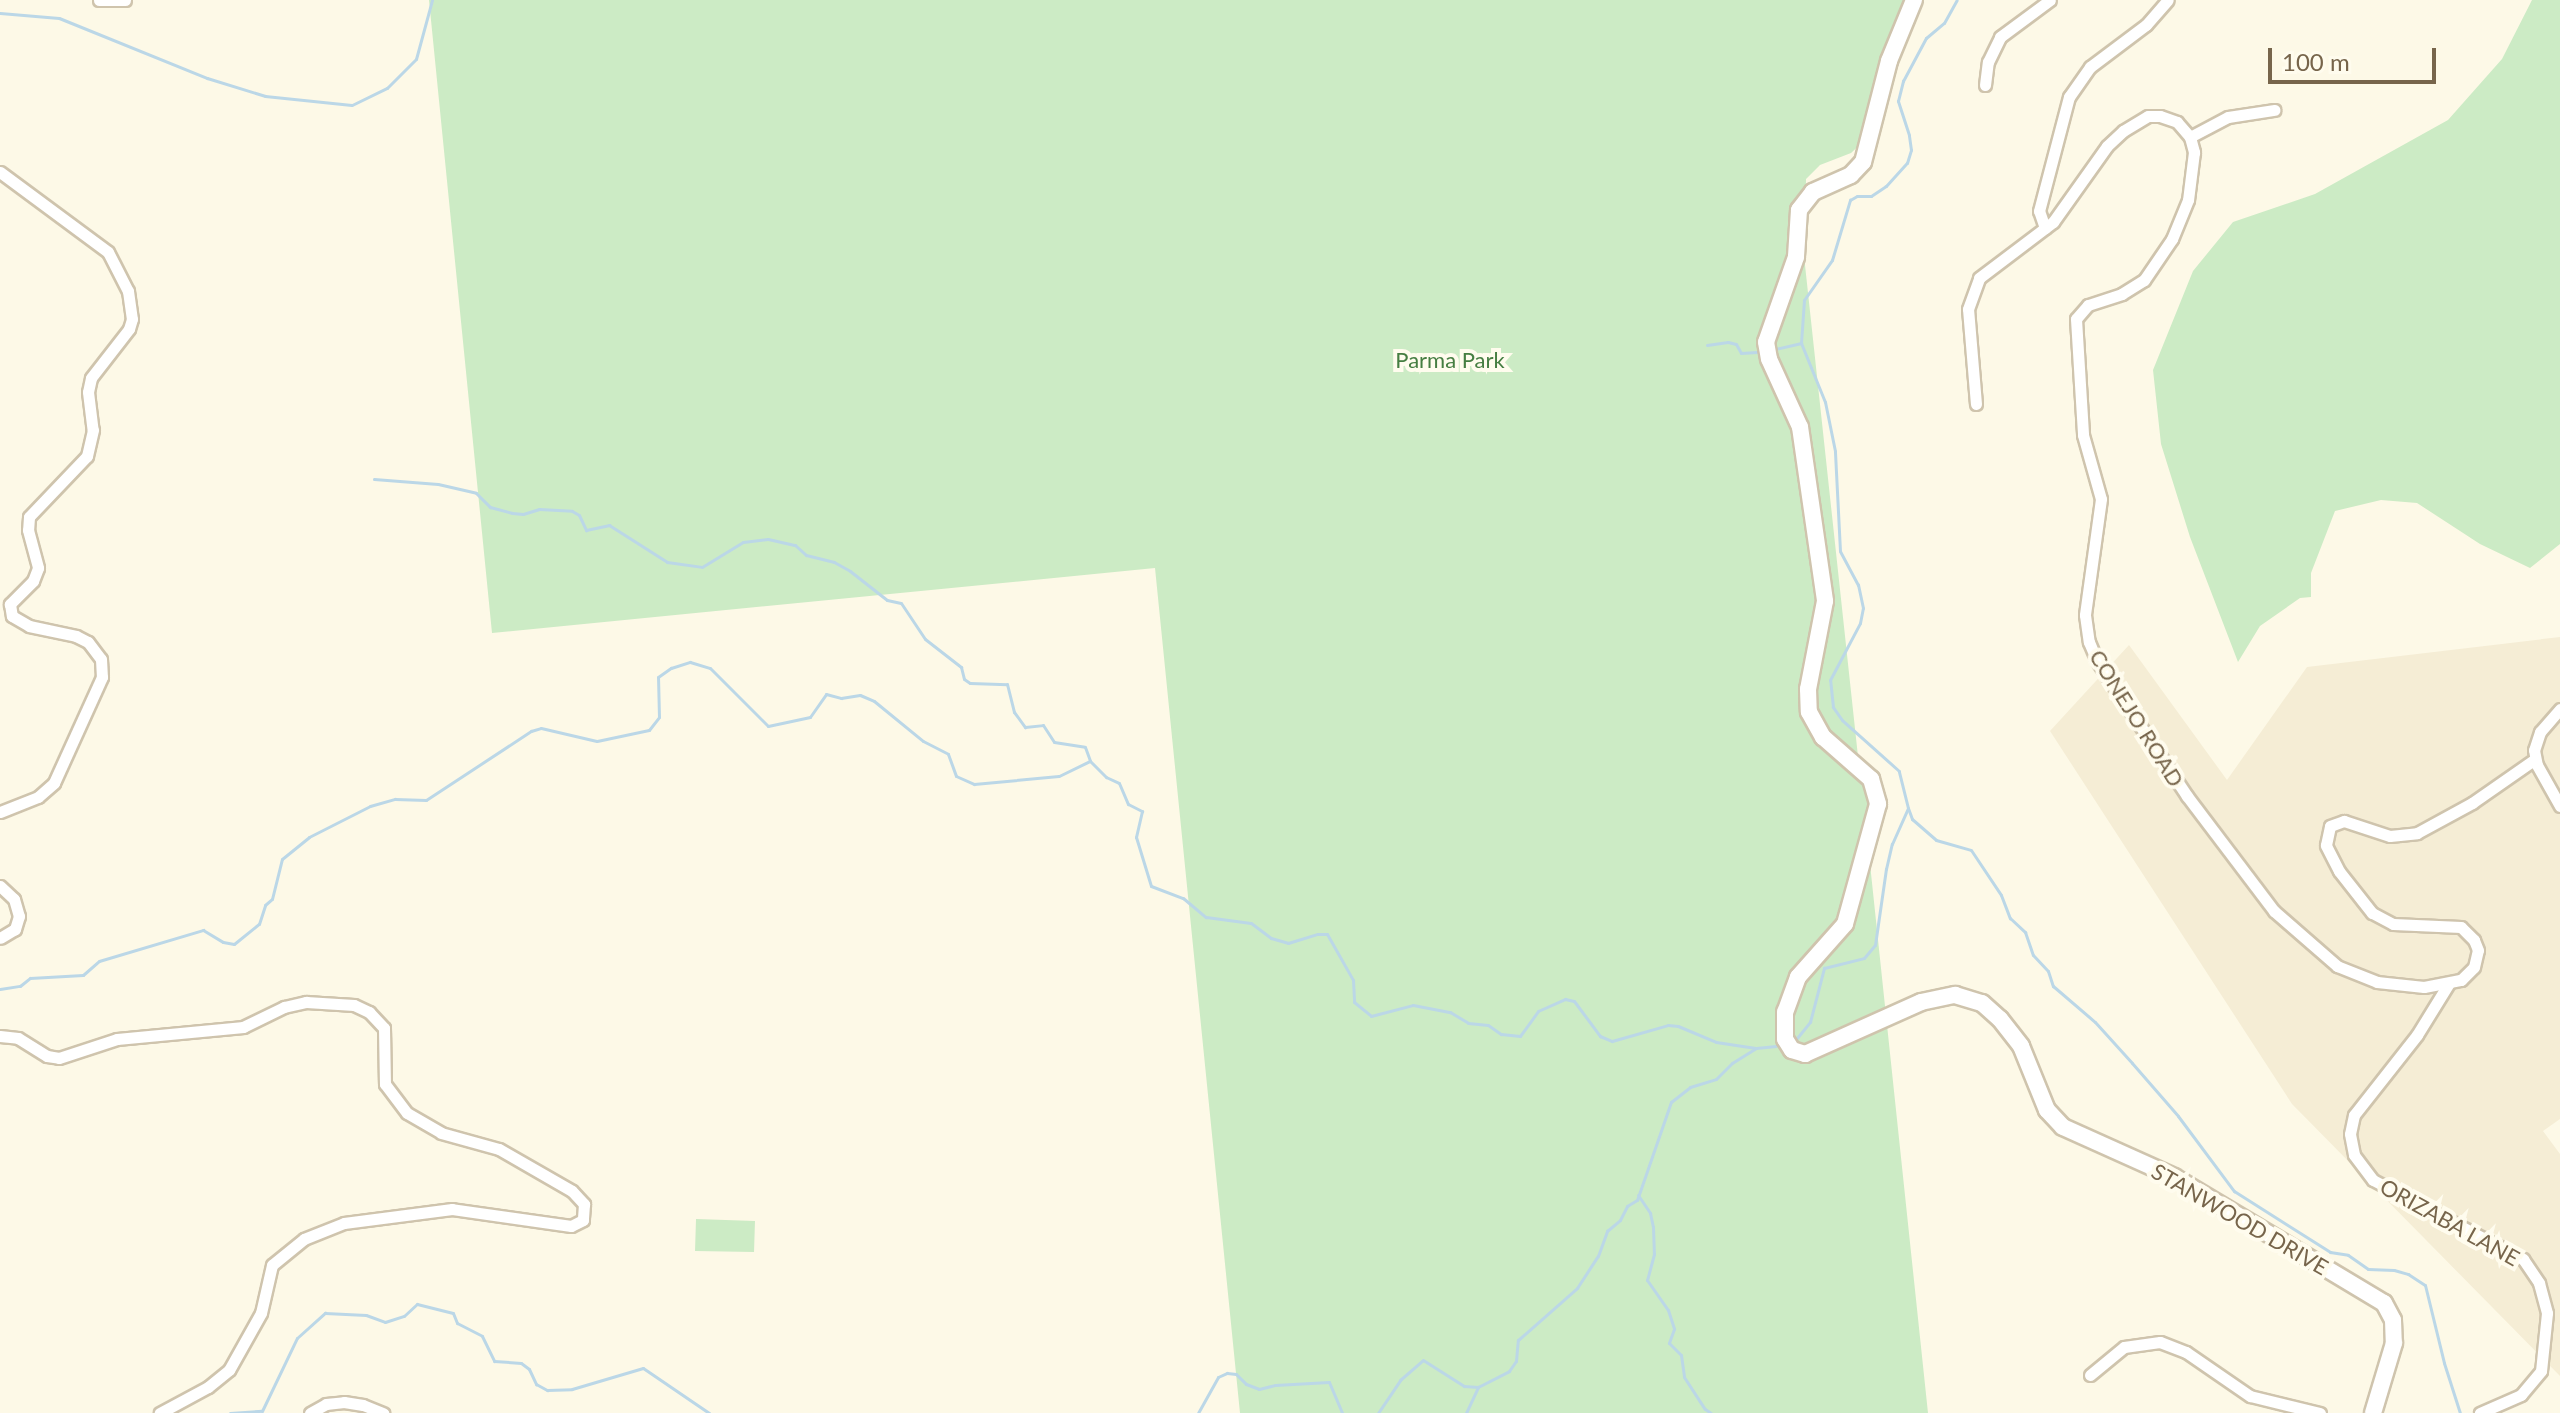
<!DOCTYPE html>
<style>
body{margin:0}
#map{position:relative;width:2560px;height:1413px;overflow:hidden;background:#fdf9e7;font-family:Lato,sans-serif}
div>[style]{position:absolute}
.residential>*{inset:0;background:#f5edd5}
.green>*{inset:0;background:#ccebc5}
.stream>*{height:3px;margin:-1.5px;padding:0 1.5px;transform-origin:1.5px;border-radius:1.5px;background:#bbd7e7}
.roads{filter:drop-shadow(2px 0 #cfc4ad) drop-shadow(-2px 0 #cfc4ad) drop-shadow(0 2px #cfc4ad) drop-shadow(0 -2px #cfc4ad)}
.street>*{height:11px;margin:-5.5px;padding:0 5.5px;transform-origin:5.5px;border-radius:5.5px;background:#fff}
.secondary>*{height:16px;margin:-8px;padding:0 8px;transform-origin:8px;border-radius:8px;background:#fff}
span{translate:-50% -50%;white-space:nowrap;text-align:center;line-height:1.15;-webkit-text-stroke:8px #fffcee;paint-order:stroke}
.park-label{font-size:22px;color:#467e42}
.street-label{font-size:22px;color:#77654b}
.scale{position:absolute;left:2268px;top:48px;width:168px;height:36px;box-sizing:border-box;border:4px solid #77654b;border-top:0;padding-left:10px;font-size:24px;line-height:28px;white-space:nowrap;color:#77654b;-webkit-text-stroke:6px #fffcee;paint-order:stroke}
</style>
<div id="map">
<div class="residential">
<div style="clip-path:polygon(2560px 637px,2560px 1119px,2543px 1131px,2560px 1154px,2560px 1376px,2292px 1104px,2050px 731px,2129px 645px,2227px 780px,2307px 667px)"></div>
</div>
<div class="green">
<div style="clip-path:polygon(429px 0,1910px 0,1867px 138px,1851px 153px,1820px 165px,1806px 179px,1805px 265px,1860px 775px,1876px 787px,1866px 826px,1928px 1413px,1240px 1413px,1155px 568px,492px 633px)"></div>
<div style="clip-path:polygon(2532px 0,2560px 0,2560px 544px,2530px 568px,2480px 544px,2417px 503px,2381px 500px,2335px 511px,2311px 573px,2311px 597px,2300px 598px,2260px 626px,2238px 662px,2190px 537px,2161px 444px,2153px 370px,2193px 271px,2233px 222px,2315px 194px,2448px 120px,2502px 59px)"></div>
<div style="clip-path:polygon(696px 1219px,755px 1221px,754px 1252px,695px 1251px)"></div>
</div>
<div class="stream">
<div style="left:0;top:13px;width:59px;rotate:4.8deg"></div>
<div style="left:59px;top:18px;width:160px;rotate:22.1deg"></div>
<div style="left:207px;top:78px;width:61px;rotate:17.2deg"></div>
<div style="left:265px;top:96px;width:87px;rotate:5.9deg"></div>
<div style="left:352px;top:105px;width:39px;rotate:-26deg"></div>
<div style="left:387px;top:88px;width:41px;rotate:-45deg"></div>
<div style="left:416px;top:59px;width:61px;rotate:-74.8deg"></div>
<div style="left:1707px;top:345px;width:21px;rotate:-8deg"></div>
<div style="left:1728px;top:342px;width:8px;rotate:14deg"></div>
<div style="left:1736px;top:344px;width:10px;rotate:61deg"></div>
<div style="left:1741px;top:353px;width:16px;rotate:-4deg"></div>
<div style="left:1775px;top:349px;width:27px;rotate:-13deg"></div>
<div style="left:374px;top:479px;width:64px;rotate:4.5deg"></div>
<div style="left:438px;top:484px;width:39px;rotate:13deg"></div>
<div style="left:476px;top:493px;width:20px;rotate:45deg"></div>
<div style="left:490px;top:507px;width:23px;rotate:15deg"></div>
<div style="left:512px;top:513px;width:11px;rotate:5deg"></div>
<div style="left:523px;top:514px;width:17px;rotate:-17deg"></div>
<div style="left:539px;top:509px;width:33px;rotate:3deg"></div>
<div style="left:572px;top:511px;width:8px;rotate:30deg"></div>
<div style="left:579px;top:515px;width:17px;rotate:65deg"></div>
<div style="left:586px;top:530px;width:24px;rotate:-12deg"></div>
<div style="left:609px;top:525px;width:69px;rotate:32.5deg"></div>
<div style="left:667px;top:562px;width:35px;rotate:8deg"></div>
<div style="left:702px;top:567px;width:48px;rotate:-31.4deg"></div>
<div style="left:743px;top:542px;width:25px;rotate:-7deg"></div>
<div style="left:768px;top:539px;width:28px;rotate:13deg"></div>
<div style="left:795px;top:545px;width:15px;rotate:42deg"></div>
<div style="left:806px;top:555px;width:29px;rotate:14deg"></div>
<div style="left:834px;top:562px;width:18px;rotate:29deg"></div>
<div style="left:850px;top:571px;width:47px;rotate:38.1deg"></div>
<div style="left:887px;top:600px;width:14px;rotate:12deg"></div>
<div style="left:901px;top:603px;width:43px;rotate:56.3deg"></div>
<div style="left:925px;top:639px;width:46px;rotate:37.9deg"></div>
<div style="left:961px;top:667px;width:12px;rotate:76deg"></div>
<div style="left:964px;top:679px;width:7px;rotate:34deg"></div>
<div style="left:970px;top:683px;width:37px;rotate:2deg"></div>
<div style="left:1007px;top:684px;width:29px;rotate:76deg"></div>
<div style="left:1014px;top:712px;width:19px;rotate:54deg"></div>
<div style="left:1025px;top:727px;width:18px;rotate:-6deg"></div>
<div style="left:1043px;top:725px;width:20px;rotate:57deg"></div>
<div style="left:1054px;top:742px;width:31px;rotate:9deg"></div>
<div style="left:1085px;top:747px;width:15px;rotate:70deg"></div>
<div style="left:1908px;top:808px;width:12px;rotate:70deg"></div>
<div style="left:1912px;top:819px;width:32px;rotate:41deg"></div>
<div style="left:1936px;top:840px;width:36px;rotate:16deg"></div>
<div style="left:1971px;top:850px;width:54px;rotate:56.3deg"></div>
<div style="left:2001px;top:895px;width:25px;rotate:69deg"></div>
<div style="left:2010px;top:918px;width:21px;rotate:43deg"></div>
<div style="left:2025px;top:932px;width:24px;rotate:71deg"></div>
<div style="left:2033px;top:955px;width:22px;rotate:47deg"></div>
<div style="left:2048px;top:971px;width:16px;rotate:72deg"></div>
<div style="left:2053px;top:986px;width:55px;rotate:40.6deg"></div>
<div style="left:2095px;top:1022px;width:55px;rotate:47.9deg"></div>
<div style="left:2132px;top:1063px;width:70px;rotate:49deg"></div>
<div style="left:2178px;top:1116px;width:94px;rotate:53.3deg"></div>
<div style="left:2234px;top:1191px;width:114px;rotate:32.4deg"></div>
<div style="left:2330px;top:1252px;width:18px;rotate:9deg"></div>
<div style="left:2348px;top:1255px;width:24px;rotate:35deg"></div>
<div style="left:2368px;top:1269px;width:26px;rotate:2deg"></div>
<div style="left:2394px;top:1270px;width:15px;rotate:16deg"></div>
<div style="left:2408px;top:1274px;width:20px;rotate:33deg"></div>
<div style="left:2425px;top:1285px;width:80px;rotate:76.3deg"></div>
<div style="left:2444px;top:1363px;width:52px;rotate:72.3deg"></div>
<div style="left:0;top:989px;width:20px;rotate:-9deg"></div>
<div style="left:20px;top:986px;width:13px;rotate:-39deg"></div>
<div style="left:30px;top:978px;width:53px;rotate:-3.2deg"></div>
<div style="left:83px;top:975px;width:21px;rotate:-41deg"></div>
<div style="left:99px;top:961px;width:109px;rotate:-16.6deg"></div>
<div style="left:203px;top:930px;width:23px;rotate:31deg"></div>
<div style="left:223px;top:942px;width:11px;rotate:10deg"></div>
<div style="left:234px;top:944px;width:32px;rotate:-39deg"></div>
<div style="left:259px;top:924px;width:20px;rotate:-72deg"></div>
<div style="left:265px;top:905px;width:9px;rotate:-41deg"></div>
<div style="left:272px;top:899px;width:41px;rotate:-76deg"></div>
<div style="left:282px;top:859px;width:35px;rotate:-39deg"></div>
<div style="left:309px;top:837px;width:68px;rotate:-26.9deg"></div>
<div style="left:370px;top:806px;width:26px;rotate:-16deg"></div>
<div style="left:395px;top:799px;width:31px;rotate:2deg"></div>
<div style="left:426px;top:800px;width:126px;rotate:-33.3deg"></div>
<div style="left:531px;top:731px;width:10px;rotate:-17deg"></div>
<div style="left:541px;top:728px;width:57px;rotate:13.1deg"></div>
<div style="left:597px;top:741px;width:53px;rotate:-11.9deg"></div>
<div style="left:649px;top:730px;width:16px;rotate:-52deg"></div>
<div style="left:659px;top:717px;width:40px;rotate:-91.4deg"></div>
<div style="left:658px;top:677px;width:16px;rotate:-35deg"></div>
<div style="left:671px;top:668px;width:20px;rotate:-18deg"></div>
<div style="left:690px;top:662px;width:21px;rotate:17deg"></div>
<div style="left:710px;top:668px;width:82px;rotate:45deg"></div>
<div style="left:768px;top:726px;width:43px;rotate:-12.1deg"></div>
<div style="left:810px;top:717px;width:28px;rotate:-55deg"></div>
<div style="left:826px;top:694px;width:16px;rotate:15deg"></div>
<div style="left:841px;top:698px;width:19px;rotate:-9deg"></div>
<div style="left:860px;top:695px;width:15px;rotate:23deg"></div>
<div style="left:874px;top:701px;width:63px;rotate:39.2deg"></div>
<div style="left:923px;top:741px;width:28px;rotate:27deg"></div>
<div style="left:948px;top:754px;width:23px;rotate:70deg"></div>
<div style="left:956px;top:776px;width:20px;rotate:24deg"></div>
<div style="left:974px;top:784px;width:85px;rotate:-5.4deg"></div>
<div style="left:1059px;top:776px;width:34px;rotate:-26deg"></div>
<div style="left:1090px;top:761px;width:23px;rotate:45deg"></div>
<div style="left:1106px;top:777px;width:14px;rotate:25deg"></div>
<div style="left:1119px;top:783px;width:23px;rotate:67deg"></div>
<div style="left:1128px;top:804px;width:16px;rotate:27deg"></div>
<div style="left:1142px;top:811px;width:27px;rotate:103deg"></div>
<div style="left:1136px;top:837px;width:51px;rotate:73deg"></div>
<div style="left:1151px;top:886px;width:34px;rotate:21deg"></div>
<div style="left:1183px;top:898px;width:30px;rotate:40deg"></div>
<div style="left:1206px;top:917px;width:45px;rotate:7.6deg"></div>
<div style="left:1251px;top:923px;width:25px;rotate:37deg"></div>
<div style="left:1271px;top:938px;width:18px;rotate:16deg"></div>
<div style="left:1288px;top:943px;width:31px;rotate:-17deg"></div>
<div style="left:1318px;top:934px;width:9px"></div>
<div style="left:1327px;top:934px;width:53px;rotate:60.5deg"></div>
<div style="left:1353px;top:980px;width:22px;rotate:87deg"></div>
<div style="left:1354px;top:1002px;width:22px;rotate:39deg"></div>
<div style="left:1371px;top:1016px;width:43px;rotate:-14.7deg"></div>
<div style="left:1413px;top:1005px;width:38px;rotate:11deg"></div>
<div style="left:1450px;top:1012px;width:21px;rotate:31deg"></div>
<div style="left:1468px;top:1023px;width:20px;rotate:6deg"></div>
<div style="left:1488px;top:1025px;width:16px;rotate:35deg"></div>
<div style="left:1501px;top:1034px;width:19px;rotate:6deg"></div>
<div style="left:1520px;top:1036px;width:31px;rotate:-54deg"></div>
<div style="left:1538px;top:1011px;width:30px;rotate:-24deg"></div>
<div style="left:1565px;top:999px;width:9px;rotate:13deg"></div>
<div style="left:1574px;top:1001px;width:44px;rotate:53.4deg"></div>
<div style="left:1600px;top:1036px;width:13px;rotate:23deg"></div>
<div style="left:1612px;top:1041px;width:58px;rotate:-15.9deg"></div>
<div style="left:1668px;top:1025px;width:10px;rotate:6deg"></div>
<div style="left:1678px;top:1026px;width:41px;rotate:22.8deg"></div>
<div style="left:1716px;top:1042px;width:40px;rotate:8.5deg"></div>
<div style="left:1797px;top:1038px;width:21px;rotate:-51deg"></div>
<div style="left:1810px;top:1022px;width:56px;rotate:-75.5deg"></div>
<div style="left:1824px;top:968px;width:41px;rotate:-14deg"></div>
<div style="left:1864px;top:958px;width:17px;rotate:-50deg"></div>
<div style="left:1875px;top:945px;width:77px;rotate:-81.8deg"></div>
<div style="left:1886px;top:869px;width:26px;rotate:-77deg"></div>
<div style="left:1892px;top:844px;width:39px;rotate:-66deg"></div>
<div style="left:1908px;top:808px;width:38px;rotate:-104deg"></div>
<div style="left:1899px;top:771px;width:76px;rotate:-138.2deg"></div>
<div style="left:1842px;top:720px;width:16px;rotate:-125deg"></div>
<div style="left:1833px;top:707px;width:27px;rotate:-96deg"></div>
<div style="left:1830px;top:680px;width:64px;rotate:-62.2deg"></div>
<div style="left:1860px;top:623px;width:15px;rotate:-79deg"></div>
<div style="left:1863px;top:608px;width:24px;rotate:-102deg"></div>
<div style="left:1858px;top:585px;width:38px;rotate:-118deg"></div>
<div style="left:1840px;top:551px;width:100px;rotate:-92.9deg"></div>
<div style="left:1835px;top:451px;width:50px;rotate:-101.5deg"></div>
<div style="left:1825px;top:402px;width:64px;rotate:-112.1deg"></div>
<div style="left:1801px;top:343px;width:43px;rotate:-86deg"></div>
<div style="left:1804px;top:300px;width:49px;rotate:-55deg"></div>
<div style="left:1832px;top:260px;width:63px;rotate:-73.3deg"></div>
<div style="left:1850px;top:200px;width:8px;rotate:-30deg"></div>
<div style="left:1857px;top:196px;width:14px"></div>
<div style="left:1871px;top:196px;width:18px;rotate:-34deg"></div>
<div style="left:1886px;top:186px;width:31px;rotate:-48deg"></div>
<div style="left:1907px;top:163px;width:14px;rotate:-73deg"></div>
<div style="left:1911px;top:150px;width:15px;rotate:-98deg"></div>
<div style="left:1909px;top:135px;width:36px;rotate:-108deg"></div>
<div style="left:1898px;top:101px;width:21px;rotate:-76deg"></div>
<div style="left:1903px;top:81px;width:49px;rotate:-61.9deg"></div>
<div style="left:1926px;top:38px;width:23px;rotate:-40deg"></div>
<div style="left:1944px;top:23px;width:26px;rotate:-61deg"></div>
<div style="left:1638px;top:1195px;width:22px;rotate:56deg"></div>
<div style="left:1650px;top:1213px;width:14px;rotate:78deg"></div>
<div style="left:1653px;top:1227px;width:27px;rotate:88deg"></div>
<div style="left:1654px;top:1254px;width:27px;rotate:105deg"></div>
<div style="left:1647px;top:1280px;width:37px;rotate:55deg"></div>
<div style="left:1668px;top:1310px;width:20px;rotate:72deg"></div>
<div style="left:1674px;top:1329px;width:15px;rotate:110deg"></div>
<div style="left:1669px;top:1343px;width:17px;rotate:45deg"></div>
<div style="left:1681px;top:1355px;width:22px;rotate:82deg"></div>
<div style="left:1684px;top:1377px;width:38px;rotate:57deg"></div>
<div style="left:1705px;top:1409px;width:7px;rotate:34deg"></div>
<div style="left:230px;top:1413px;width:32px;rotate:-4deg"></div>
<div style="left:262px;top:1411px;width:81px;rotate:-64.4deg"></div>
<div style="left:297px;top:1338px;width:38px;rotate:-42deg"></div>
<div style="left:325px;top:1313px;width:41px;rotate:2.8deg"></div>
<div style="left:366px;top:1315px;width:20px;rotate:20deg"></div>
<div style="left:385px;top:1322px;width:20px;rotate:-18deg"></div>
<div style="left:404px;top:1316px;width:18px;rotate:-43deg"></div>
<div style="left:417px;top:1304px;width:37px;rotate:14deg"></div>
<div style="left:453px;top:1313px;width:11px;rotate:68deg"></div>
<div style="left:457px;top:1323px;width:28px;rotate:27deg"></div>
<div style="left:482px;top:1336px;width:28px;rotate:64deg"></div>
<div style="left:494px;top:1361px;width:27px;rotate:4deg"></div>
<div style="left:521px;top:1363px;width:10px;rotate:37deg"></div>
<div style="left:529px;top:1369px;width:17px;rotate:65deg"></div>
<div style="left:536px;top:1384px;width:13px;rotate:29deg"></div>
<div style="left:547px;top:1390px;width:25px;rotate:-2deg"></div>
<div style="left:572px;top:1389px;width:74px;rotate:-16.5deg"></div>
<div style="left:643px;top:1368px;width:80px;rotate:34.3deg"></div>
<div style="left:1198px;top:1413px;width:41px;rotate:-60.9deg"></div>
<div style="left:1218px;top:1377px;width:10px;rotate:-24deg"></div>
<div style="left:1227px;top:1373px;width:9px;rotate:6deg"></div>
<div style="left:1236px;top:1374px;width:14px;rotate:45deg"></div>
<div style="left:1246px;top:1384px;width:14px;rotate:21deg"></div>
<div style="left:1259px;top:1389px;width:16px;rotate:-14deg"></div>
<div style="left:1275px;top:1385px;width:54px;rotate:-3.2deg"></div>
<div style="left:1329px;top:1382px;width:34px;rotate:67deg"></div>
<div style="left:1378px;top:1413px;width:40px;rotate:-56deg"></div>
<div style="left:1400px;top:1380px;width:30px;rotate:-41deg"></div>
<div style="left:1423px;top:1360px;width:49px;rotate:32.4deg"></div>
<div style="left:1464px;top:1386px;width:14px;rotate:4deg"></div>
<div style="left:1478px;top:1387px;width:35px;rotate:-27deg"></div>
<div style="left:1509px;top:1371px;width:12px;rotate:-55deg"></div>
<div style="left:1516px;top:1361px;width:21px;rotate:-85deg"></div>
<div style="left:1518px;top:1340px;width:79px;rotate:-41.4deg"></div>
<div style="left:1577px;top:1288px;width:38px;rotate:-57deg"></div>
<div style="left:1598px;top:1256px;width:27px;rotate:-70deg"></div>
<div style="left:1607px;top:1231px;width:17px;rotate:-40deg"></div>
<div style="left:1620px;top:1220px;width:16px;rotate:-63deg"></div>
<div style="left:1627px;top:1206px;width:12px;rotate:-31deg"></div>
<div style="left:1637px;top:1200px;width:104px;rotate:-70.9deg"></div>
<div style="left:1671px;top:1102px;width:24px;rotate:-38deg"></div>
<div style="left:1690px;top:1087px;width:27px;rotate:-17deg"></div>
<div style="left:1716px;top:1079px;width:23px;rotate:-45deg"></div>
<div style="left:1732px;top:1063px;width:28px;rotate:-32deg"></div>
<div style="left:1756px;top:1048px;width:20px;rotate:-6deg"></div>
<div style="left:1466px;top:1413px;width:29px;rotate:-65deg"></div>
</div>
<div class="roads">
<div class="street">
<div style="left:99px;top:0;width:26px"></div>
<div style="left:1985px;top:85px;width:23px;rotate:-83deg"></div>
<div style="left:1988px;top:62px;width:28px;rotate:-64deg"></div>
<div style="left:2000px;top:37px;width:62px;rotate:-36.5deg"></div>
<div style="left:2190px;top:137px;width:43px;rotate:-27.8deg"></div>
<div style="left:2228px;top:117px;width:47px;rotate:-8.7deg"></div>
<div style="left:0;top:172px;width:134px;rotate:36.5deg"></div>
<div style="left:108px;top:252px;width:44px;rotate:62.9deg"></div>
<div style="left:128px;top:291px;width:28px;rotate:82deg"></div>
<div style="left:132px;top:319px;width:10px;rotate:107deg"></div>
<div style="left:129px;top:329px;width:62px;rotate:127.8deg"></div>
<div style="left:91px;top:378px;width:14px;rotate:102deg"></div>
<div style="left:88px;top:392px;width:38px;rotate:83deg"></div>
<div style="left:93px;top:430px;width:27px;rotate:103deg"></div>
<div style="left:87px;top:456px;width:84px;rotate:133.6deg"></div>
<div style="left:29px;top:517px;width:13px;rotate:94deg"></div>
<div style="left:28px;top:530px;width:39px;rotate:75deg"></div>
<div style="left:38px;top:568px;width:14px;rotate:111deg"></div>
<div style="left:33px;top:581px;width:33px;rotate:135deg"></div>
<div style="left:10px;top:604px;width:12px;rotate:81deg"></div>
<div style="left:12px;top:616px;width:20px;rotate:30deg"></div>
<div style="left:29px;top:626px;width:48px;rotate:12deg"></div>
<div style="left:76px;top:636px;width:13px;rotate:27deg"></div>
<div style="left:88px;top:642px;width:21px;rotate:53deg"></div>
<div style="left:101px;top:659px;width:18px;rotate:87deg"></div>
<div style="left:102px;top:677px;width:116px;rotate:114.4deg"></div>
<div style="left:54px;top:783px;width:21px;rotate:139deg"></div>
<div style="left:38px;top:797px;width:41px;rotate:158.5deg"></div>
<div style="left:2045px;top:228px;width:18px;rotate:-109deg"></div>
<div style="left:2039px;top:211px;width:118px;rotate:-75.3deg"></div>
<div style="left:2069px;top:97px;width:37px;rotate:-55deg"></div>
<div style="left:2090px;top:67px;width:70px;rotate:-36.9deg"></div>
<div style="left:2146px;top:25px;width:33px;rotate:-49deg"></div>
<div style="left:1976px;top:404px;width:95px;rotate:-94.8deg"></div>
<div style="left:1968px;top:309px;width:33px;rotate:-70deg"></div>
<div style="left:1979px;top:278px;width:93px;rotate:-37.1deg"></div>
<div style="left:2053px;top:222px;width:93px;rotate:-54.6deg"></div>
<div style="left:2107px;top:146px;width:22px;rotate:-43deg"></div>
<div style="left:2123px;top:131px;width:29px;rotate:-31deg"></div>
<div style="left:2148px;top:116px;width:12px"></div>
<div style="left:2160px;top:116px;width:18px;rotate:19deg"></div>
<div style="left:2177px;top:122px;width:20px;rotate:49deg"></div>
<div style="left:2190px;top:137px;width:16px;rotate:75deg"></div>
<div style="left:2194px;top:152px;width:48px;rotate:97.1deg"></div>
<div style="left:2188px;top:200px;width:42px;rotate:112.3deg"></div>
<div style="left:2172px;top:239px;width:50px;rotate:124.3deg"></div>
<div style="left:2144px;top:280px;width:26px;rotate:148deg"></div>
<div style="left:2122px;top:294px;width:36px;rotate:162deg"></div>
<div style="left:2088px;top:305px;width:18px;rotate:131deg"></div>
<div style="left:2076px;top:319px;width:116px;rotate:86.5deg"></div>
<div style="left:2083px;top:435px;width:66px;rotate:74.3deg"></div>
<div style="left:2101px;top:499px;width:117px;rotate:97.9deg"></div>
<div style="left:2085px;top:615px;width:27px;rotate:82deg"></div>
<div style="left:2089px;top:642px;width:21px;rotate:67deg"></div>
<div style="left:2097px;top:661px;width:162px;rotate:56.3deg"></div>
<div style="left:2187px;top:796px;width:144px;rotate:52.9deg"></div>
<div style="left:2274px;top:911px;width:84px;rotate:41.1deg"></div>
<div style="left:2337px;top:966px;width:43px;rotate:21.8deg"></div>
<div style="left:2377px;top:982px;width:47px;rotate:6.1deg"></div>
<div style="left:2424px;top:987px;width:38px;rotate:-11deg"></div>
<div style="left:2461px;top:980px;width:18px;rotate:-45deg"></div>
<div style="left:2474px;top:967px;width:17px;rotate:-77deg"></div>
<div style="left:2478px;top:950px;width:11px;rotate:-112deg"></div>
<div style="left:2474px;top:940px;width:18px;rotate:-135deg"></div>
<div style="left:2461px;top:927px;width:68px;rotate:-177.5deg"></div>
<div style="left:2393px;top:924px;width:24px;rotate:-152deg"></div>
<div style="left:2372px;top:913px;width:53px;rotate:-128.2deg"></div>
<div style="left:2339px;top:871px;width:29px;rotate:-117deg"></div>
<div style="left:2326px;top:845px;width:19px;rotate:-78deg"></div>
<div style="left:2330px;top:826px;width:15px;rotate:-20deg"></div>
<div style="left:2344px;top:821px;width:48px;rotate:18.1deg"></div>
<div style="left:2390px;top:836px;width:27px;rotate:-6deg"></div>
<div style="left:2417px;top:833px;width:63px;rotate:-28.6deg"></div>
<div style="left:2472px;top:803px;width:77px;rotate:-34.9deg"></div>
<div style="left:2560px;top:709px;width:30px;rotate:131deg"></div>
<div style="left:2540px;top:732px;width:19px;rotate:108deg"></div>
<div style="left:2534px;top:750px;width:15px;rotate:79deg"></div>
<div style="left:2537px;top:765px;width:47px;rotate:60.7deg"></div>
<div style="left:0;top:886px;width:19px;rotate:43deg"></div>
<div style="left:14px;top:899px;width:18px;rotate:74deg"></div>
<div style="left:19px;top:916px;width:14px;rotate:107deg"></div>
<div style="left:15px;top:929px;width:17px;rotate:149deg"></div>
<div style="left:2449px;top:983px;width:61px;rotate:121.6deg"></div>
<div style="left:2417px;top:1035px;width:102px;rotate:128.2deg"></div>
<div style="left:2354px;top:1115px;width:19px;rotate:102deg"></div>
<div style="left:2350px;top:1134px;width:21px;rotate:79deg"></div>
<div style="left:2354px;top:1155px;width:31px;rotate:53deg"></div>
<div style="left:2373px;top:1180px;width:170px;rotate:27.8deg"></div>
<div style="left:2523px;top:1259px;width:29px;rotate:56deg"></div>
<div style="left:2539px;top:1283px;width:31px;rotate:75deg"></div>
<div style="left:2547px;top:1313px;width:58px;rotate:95.9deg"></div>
<div style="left:2541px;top:1371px;width:31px;rotate:130deg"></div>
<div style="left:2521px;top:1395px;width:45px;rotate:156.3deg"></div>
<div style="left:0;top:1036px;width:18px;rotate:6deg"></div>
<div style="left:18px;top:1038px;width:34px;rotate:32deg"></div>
<div style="left:47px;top:1056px;width:12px;rotate:9deg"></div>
<div style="left:59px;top:1058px;width:61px;rotate:-18.1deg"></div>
<div style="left:117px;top:1039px;width:127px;rotate:-5.4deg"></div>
<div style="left:243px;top:1027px;width:46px;rotate:-26deg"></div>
<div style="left:284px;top:1007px;width:23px;rotate:-13deg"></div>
<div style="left:306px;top:1002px;width:48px;rotate:3.6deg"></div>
<div style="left:354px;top:1005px;width:17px;rotate:25deg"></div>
<div style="left:369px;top:1012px;width:22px;rotate:47deg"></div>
<div style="left:384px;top:1028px;width:56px;rotate:89deg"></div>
<div style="left:385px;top:1084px;width:36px;rotate:53deg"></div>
<div style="left:407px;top:1113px;width:39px;rotate:30deg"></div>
<div style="left:441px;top:1133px;width:60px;rotate:15.4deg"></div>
<div style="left:499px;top:1149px;width:84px;rotate:29.9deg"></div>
<div style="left:572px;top:1191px;width:18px;rotate:47deg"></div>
<div style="left:584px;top:1204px;width:16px;rotate:94deg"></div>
<div style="left:583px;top:1220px;width:13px;rotate:153deg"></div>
<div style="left:571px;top:1226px;width:120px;rotate:-171.9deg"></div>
<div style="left:452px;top:1209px;width:109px;rotate:172.6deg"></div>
<div style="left:344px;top:1223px;width:43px;rotate:158.2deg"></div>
<div style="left:304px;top:1239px;width:41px;rotate:140.9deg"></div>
<div style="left:272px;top:1265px;width:49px;rotate:102.9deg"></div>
<div style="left:261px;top:1313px;width:65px;rotate:119.3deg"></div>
<div style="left:229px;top:1370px;width:27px;rotate:141deg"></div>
<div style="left:208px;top:1387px;width:55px;rotate:151.6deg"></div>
<div style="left:2090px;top:1375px;width:44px;rotate:-39.5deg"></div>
<div style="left:2124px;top:1347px;width:36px;rotate:-8deg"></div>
<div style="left:2160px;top:1342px;width:28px;rotate:21deg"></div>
<div style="left:2186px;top:1352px;width:78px;rotate:34.5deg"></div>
<div style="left:2250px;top:1396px;width:72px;rotate:13.7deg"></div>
<div style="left:310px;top:1413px;width:18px;rotate:-29deg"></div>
<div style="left:326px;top:1404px;width:18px;rotate:-6deg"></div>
<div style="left:344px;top:1402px;width:19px;rotate:9deg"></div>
<div style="left:363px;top:1405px;width:22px;rotate:22deg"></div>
</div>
<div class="secondary">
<div style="left:1914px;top:0;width:66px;rotate:112.3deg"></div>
<div style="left:1889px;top:61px;width:104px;rotate:104.4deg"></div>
<div style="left:1863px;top:162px;width:18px;rotate:133deg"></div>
<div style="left:1851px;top:175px;width:42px;rotate:155.9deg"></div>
<div style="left:1813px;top:192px;width:23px;rotate:128deg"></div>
<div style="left:1799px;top:210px;width:47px;rotate:93.7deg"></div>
<div style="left:1796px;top:257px;width:90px;rotate:109.4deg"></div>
<div style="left:1766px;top:342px;width:17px;rotate:80deg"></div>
<div style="left:1769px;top:359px;width:75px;rotate:65.5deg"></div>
<div style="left:1800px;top:427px;width:176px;rotate:81.8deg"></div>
<div style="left:1825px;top:601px;width:90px;rotate:100.9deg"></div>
<div style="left:1808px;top:689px;width:23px;rotate:88deg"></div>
<div style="left:1809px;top:712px;width:29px;rotate:61deg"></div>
<div style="left:1823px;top:737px;width:64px;rotate:41.2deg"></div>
<div style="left:1871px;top:779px;width:26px;rotate:74deg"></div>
<div style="left:1878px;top:804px;width:124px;rotate:105.4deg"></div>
<div style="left:1845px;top:924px;width:71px;rotate:131.6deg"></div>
<div style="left:1798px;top:977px;width:37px;rotate:110deg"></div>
<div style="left:1785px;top:1012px;width:27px;rotate:90deg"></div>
<div style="left:1785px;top:1039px;width:13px;rotate:58deg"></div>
<div style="left:1792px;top:1050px;width:14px;rotate:17deg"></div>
<div style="left:1805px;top:1054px;width:127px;rotate:-24.1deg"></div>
<div style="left:1921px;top:1002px;width:35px;rotate:-12deg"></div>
<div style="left:1955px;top:995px;width:28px;rotate:17deg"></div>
<div style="left:1982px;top:1003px;width:24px;rotate:42deg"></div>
<div style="left:2000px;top:1019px;width:34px;rotate:52deg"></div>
<div style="left:2021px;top:1046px;width:69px;rotate:67.9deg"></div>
<div style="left:2047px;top:1110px;width:23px;rotate:47deg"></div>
<div style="left:2063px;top:1127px;width:122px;rotate:24.2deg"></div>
<div style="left:2174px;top:1177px;width:245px;rotate:31deg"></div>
<div style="left:2384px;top:1303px;width:19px;rotate:62deg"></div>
<div style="left:2393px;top:1320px;width:23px;rotate:88deg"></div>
<div style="left:2394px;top:1343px;width:73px;rotate:106.7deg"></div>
</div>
</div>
<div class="park-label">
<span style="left:1450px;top:360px">Parma Park</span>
</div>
<div class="street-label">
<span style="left:2137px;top:718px;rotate:58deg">CONEJO ROAD</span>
<span style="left:2240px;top:1219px;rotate:30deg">STANWOOD DRIVE</span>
<span style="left:2450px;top:1222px;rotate:29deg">ORIZABA LANE</span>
</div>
<div class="scale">100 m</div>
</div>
